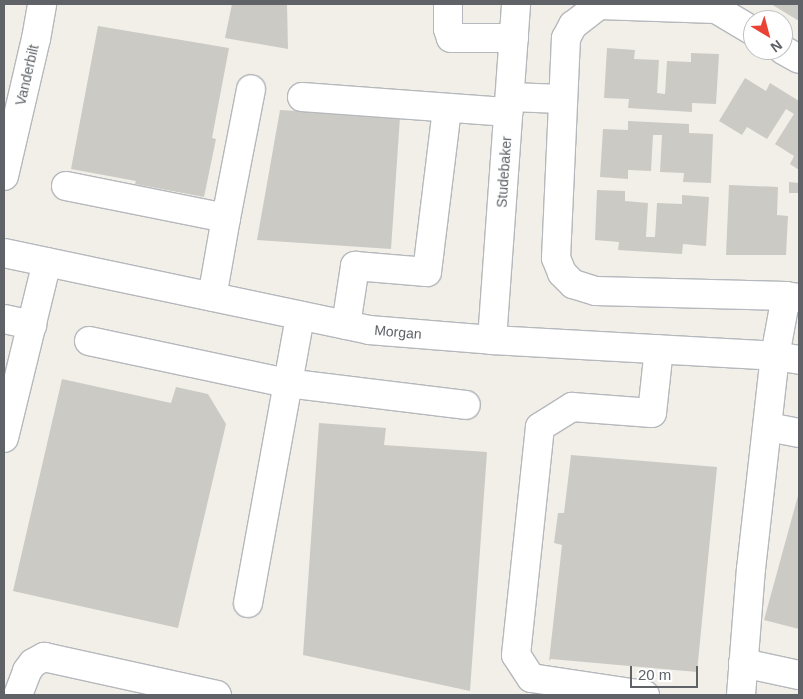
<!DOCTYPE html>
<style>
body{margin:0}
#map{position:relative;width:803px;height:699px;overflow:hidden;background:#f1efe8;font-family:Arial,sans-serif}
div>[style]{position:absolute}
.building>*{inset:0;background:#cccac5}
.roads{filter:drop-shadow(1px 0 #b5b8bc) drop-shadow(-1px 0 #b5b8bc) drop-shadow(0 1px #b5b8bc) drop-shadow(0 -1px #b5b8bc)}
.minor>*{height:28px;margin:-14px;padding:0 14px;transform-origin:14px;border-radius:14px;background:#fff}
span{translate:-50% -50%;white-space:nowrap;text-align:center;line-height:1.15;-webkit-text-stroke:5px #fff;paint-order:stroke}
.street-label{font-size:14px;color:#5f6368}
.frame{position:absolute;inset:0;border:5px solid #5f6368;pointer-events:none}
.north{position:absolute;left:743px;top:10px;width:50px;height:50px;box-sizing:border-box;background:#fff;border:1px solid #bfc1c3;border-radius:50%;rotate:143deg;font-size:14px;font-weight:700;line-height:20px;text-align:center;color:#5f6368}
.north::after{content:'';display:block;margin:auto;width:18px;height:22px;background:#ea4335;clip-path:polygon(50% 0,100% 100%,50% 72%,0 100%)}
.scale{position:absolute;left:630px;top:666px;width:68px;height:22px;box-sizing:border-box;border:2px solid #5f6368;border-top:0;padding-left:6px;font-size:15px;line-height:18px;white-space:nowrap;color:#5f6368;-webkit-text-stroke:4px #fff;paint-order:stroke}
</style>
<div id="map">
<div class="building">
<div style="clip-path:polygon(232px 4px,287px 4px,288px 49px,225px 38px)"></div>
<div style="clip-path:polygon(771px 4px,799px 4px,799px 21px)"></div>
<div style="clip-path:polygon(98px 26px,229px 48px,212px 138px,216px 139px,204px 197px,135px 184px,136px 181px,71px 169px)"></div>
<div style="clip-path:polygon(607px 48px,635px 50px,634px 59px,659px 60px,657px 93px,665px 94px,667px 61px,691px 62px,691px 53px,719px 54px,716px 104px,692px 103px,692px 112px,628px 108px,629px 99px,604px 98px)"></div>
<div style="clip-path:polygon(745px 78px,766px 91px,770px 83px,799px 101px,799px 170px,790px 164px,794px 156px,775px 144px,794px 114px,786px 109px,767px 139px,747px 127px,742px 135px,719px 121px)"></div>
<div style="clip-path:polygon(280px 110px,400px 117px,391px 249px,257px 240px)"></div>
<div style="clip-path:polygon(628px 121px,689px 124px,689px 133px,713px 134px,711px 183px,683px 182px,684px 173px,660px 172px,662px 135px,653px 135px,651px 171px,628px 170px,628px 179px,600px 177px,603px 129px,628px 130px)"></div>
<div style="clip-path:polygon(789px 182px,799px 183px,799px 193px,789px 193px)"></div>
<div style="clip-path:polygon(729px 185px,778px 187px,777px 215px,788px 216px,786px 255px,726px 255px)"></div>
<div style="clip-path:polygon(597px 190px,625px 191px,625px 201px,648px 203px,646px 237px,655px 237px,657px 203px,682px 204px,682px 195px,709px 197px,706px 246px,683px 244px,682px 254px,618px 250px,619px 242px,595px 240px)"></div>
<div style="clip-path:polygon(62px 379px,171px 403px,176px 387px,208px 394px,226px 424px,178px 628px,13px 591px)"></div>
<div style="clip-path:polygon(319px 423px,386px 428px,384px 445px,487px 452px,470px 691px,303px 655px)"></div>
<div style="clip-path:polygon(571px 455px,717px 467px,697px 672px,551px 659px,549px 661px,562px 545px,554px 543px,558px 513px,564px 513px)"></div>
<div style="clip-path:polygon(799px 492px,799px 629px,764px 620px)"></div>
</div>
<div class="roads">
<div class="minor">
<div style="left:448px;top:4px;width:25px;rotate:90deg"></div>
<div style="left:448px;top:29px;width:9px;rotate:72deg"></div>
<div style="left:451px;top:38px;width:63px"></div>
<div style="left:753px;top:31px;width:43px;rotate:-149.3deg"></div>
<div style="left:716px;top:9px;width:117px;rotate:-178deg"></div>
<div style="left:599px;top:5px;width:33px;rotate:142deg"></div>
<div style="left:573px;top:25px;width:15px;rotate:118deg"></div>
<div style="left:566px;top:38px;width:220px;rotate:92.6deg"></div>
<div style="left:556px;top:258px;width:16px;rotate:68deg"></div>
<div style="left:562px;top:273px;width:16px;rotate:45deg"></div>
<div style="left:573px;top:284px;width:24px;rotate:17deg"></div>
<div style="left:596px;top:291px;width:190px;rotate:1.5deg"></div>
<div style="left:786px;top:296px;width:13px;rotate:9deg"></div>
<div style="left:783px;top:50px;width:18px;rotate:29deg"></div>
<div style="left:302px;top:97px;width:207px;rotate:4.2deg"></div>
<div style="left:510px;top:97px;width:52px;rotate:2.2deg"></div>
<div style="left:4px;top:176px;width:141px;rotate:-76.9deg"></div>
<div style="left:36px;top:39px;width:36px;rotate:-80deg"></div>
<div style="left:66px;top:186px;width:163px;rotate:11.3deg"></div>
<div style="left:226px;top:218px;width:80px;rotate:100deg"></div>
<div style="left:226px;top:218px;width:131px;rotate:-79deg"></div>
<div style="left:4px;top:253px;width:373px;rotate:11.9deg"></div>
<div style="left:369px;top:330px;width:123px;rotate:4.6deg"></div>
<div style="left:492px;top:340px;width:283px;rotate:3.2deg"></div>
<div style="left:775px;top:356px;width:24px;rotate:9deg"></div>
<div style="left:4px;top:319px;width:29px;rotate:12deg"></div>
<div style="left:346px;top:325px;width:60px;rotate:-81.3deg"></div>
<div style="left:355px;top:266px;width:72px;rotate:4.8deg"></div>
<div style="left:427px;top:272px;width:165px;rotate:-83deg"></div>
<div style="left:492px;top:340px;width:337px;rotate:-85.9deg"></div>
<div style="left:89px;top:341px;width:202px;rotate:12deg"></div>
<div style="left:287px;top:383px;width:180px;rotate:7deg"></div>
<div style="left:768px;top:427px;width:32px;rotate:11deg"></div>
<div style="left:4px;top:438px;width:181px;rotate:-76.3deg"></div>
<div style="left:248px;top:603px;width:292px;rotate:-79.7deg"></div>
<div style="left:743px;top:663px;width:57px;rotate:12.1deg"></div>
<div style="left:18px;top:695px;width:26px;rotate:-69deg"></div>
<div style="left:27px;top:671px;width:10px;rotate:-53deg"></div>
<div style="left:33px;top:663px;width:13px;rotate:-29deg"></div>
<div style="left:44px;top:657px;width:177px;rotate:12.4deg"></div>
<div style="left:645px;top:695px;width:115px;rotate:-171.5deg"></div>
<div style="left:531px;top:678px;width:27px;rotate:-123deg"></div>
<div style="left:516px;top:655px;width:229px;rotate:-84deg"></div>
<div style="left:540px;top:427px;width:38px;rotate:-32deg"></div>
<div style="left:572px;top:407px;width:80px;rotate:4.3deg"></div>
<div style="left:652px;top:413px;width:64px;rotate:-83.8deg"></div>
<div style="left:741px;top:695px;width:126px;rotate:-85.5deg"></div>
<div style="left:751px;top:569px;width:214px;rotate:-83.6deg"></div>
<div style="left:775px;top:356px;width:61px;rotate:-79.6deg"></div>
</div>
</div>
<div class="street-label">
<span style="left:27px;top:75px;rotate:-77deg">Vanderbilt</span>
<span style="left:504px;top:172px;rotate:-86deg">Studebaker</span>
<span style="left:398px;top:332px;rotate:5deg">Morgan</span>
</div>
<div class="frame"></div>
<div class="north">N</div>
<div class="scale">20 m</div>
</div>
